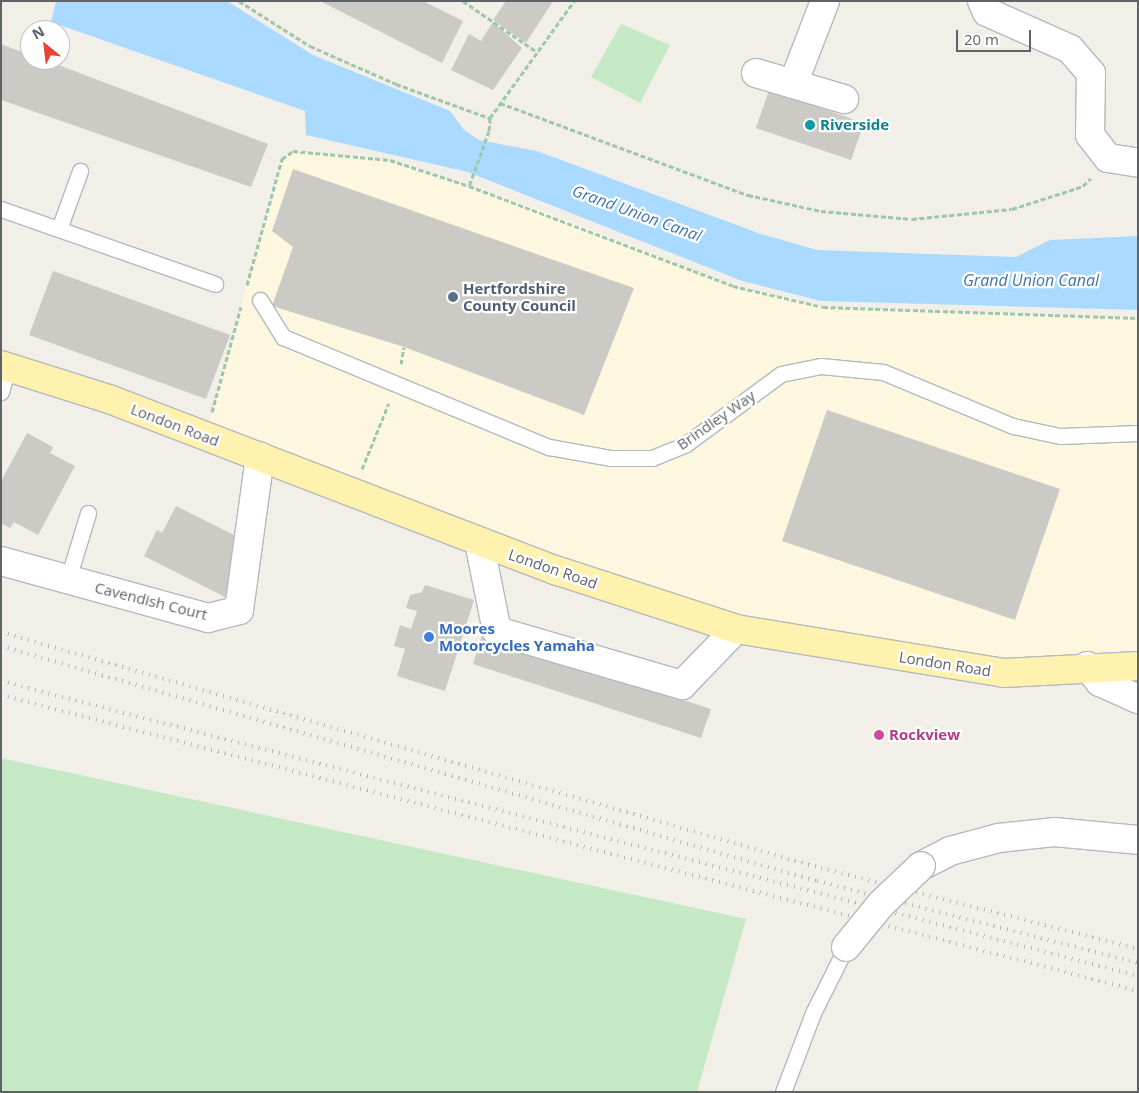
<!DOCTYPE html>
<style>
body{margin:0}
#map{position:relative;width:1139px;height:1093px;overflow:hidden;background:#f1efe8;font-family:"Open Sans",sans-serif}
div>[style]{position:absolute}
.commercial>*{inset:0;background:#fef7e0}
.green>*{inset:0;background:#c5e8c5}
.water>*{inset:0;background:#aadaff}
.building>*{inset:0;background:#cccac5}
.path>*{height:3px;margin-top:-1.5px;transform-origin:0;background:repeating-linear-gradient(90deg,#9cc7a9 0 5px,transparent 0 7.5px)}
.roads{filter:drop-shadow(1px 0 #b5b8bc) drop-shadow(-1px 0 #b5b8bc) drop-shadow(0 1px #b5b8bc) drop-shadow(0 -1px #b5b8bc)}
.service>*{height:15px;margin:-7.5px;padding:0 7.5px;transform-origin:7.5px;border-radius:7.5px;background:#fff}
.minor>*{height:28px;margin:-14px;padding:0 14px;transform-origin:14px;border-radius:14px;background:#fff}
.primary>*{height:28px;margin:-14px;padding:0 14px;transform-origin:14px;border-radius:14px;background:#fff2af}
.rail>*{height:4px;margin-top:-2px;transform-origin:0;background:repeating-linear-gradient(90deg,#b6b7b8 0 1px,transparent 0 7px)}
.bridges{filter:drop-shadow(1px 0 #b5b8bc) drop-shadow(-1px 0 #b5b8bc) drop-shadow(0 1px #b5b8bc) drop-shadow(0 -1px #b5b8bc)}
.minor-bridge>*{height:28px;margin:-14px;padding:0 14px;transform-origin:14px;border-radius:14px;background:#fff}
.dots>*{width:14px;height:14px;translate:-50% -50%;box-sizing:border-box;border:2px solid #fff;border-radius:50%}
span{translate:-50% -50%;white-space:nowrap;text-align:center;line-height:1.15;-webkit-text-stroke:4.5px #fff;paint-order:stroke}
.culture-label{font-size:15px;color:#0d838f;font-weight:700}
.left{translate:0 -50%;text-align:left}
.service-label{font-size:15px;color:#4e5e75;font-weight:700}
.street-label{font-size:15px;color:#5f6368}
.shop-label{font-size:15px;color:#366cbe;font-weight:700}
.hotel-label{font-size:15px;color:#b23c85;font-weight:700}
.water-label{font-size:16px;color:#4174aa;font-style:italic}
.frame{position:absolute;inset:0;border:2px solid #5f6368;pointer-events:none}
.north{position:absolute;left:20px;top:20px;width:50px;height:50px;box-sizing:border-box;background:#fff;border:1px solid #bfc1c3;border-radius:50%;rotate:331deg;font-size:14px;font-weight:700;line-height:20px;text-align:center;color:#5f6368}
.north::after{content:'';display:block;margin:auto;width:18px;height:22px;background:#ea4335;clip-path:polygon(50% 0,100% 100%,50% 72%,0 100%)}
.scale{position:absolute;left:956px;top:30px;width:75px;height:22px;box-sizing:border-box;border:2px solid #5f6368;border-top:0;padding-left:6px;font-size:15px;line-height:18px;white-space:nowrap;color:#5f6368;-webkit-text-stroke:4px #fff;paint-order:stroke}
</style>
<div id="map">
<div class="commercial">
<div style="clip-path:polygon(293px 151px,390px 160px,542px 211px,733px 286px,823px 307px,1138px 318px,1138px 661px,1004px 673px,736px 629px,205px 437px,282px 159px)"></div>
</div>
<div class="green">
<div style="clip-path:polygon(621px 24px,670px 45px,640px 103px,591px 77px)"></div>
<div style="clip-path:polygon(1px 758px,746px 919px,697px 1092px,1px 1092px)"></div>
</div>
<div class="water">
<div style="clip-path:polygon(56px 1px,227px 1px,313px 55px,450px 111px,464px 130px,479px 140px,537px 151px,761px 234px,817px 250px,1016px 257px,1050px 240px,1138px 236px,1138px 310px,821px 301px,742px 281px,468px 172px,306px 135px,305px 111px,51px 22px)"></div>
</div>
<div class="building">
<div style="clip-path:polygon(320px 1px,423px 1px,463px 21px,442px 63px)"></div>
<div style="clip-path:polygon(506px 1px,553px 1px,526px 43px,493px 20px)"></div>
<div style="clip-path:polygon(493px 22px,522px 48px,493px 90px,451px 70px,469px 34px,481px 41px)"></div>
<div style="clip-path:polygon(1px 44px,30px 55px,30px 60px,45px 60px,268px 144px,251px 187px,1px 100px)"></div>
<div style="clip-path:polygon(769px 90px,864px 123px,851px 160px,756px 128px)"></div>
<div style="clip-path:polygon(293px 169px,634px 288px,584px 415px,404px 347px,272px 306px,293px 247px,272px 231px)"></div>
<div style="clip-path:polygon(53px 271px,230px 335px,206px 399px,29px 335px)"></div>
<div style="clip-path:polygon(827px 410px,1060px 489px,1015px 620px,782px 541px)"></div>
<div style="clip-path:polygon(27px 433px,53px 447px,50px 453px,75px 466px,38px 535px,14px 522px,10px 528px,1px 523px,1px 481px)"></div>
<div style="clip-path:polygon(176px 506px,246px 541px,238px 570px,225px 597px,144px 556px,157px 530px,162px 533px)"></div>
<div style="clip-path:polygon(425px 585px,474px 600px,445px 691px,397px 676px,405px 649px,394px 646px,400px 625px,411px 629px,417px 611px,406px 608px,410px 595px,422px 592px)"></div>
<div style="clip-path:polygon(482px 635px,711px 709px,701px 738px,473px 664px)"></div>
</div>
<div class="path">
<div style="left:239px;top:1px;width:84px;rotate:32.4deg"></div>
<div style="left:310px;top:46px;width:94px;rotate:23.8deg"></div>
<div style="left:396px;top:84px;width:100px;rotate:19.9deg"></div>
<div style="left:490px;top:118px;width:13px;rotate:94deg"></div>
<div style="left:489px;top:131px;width:59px;rotate:110deg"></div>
<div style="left:469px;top:186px;width:282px;rotate:20.7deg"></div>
<div style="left:733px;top:286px;width:92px;rotate:13.1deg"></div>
<div style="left:823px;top:307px;width:315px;rotate:2deg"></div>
<div style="left:463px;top:1px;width:90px;rotate:34.6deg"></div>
<div style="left:500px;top:103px;width:265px;rotate:20.4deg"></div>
<div style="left:748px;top:195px;width:75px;rotate:12.4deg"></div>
<div style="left:821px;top:211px;width:91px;rotate:5deg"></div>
<div style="left:912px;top:219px;width:100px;rotate:-5.7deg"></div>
<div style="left:1012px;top:209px;width:75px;rotate:-17.9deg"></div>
<div style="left:1083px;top:186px;width:11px;rotate:-45deg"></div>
<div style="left:490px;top:118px;width:144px;rotate:-54.3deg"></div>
<div style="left:247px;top:285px;width:131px;rotate:-74.5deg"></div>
<div style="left:282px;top:159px;width:14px;rotate:-36deg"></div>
<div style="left:293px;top:151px;width:97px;rotate:5.3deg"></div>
<div style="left:390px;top:160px;width:83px;rotate:18.2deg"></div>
<div style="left:401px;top:364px;width:17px;rotate:-80deg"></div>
<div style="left:212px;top:412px;width:109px;rotate:-74.6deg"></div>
<div style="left:362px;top:469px;width:71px;rotate:-67.8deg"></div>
</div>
<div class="roads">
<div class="service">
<div style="left:1px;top:209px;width:227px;rotate:19.3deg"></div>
<div style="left:59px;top:229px;width:62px;rotate:-70.1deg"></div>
<div style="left:260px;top:300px;width:44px;rotate:58.1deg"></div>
<div style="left:283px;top:337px;width:288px;rotate:22.5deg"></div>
<div style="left:549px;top:447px;width:62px;rotate:10.2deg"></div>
<div style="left:610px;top:458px;width:42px"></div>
<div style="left:652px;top:458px;width:37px;rotate:-22deg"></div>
<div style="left:686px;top:444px;width:118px;rotate:-36.4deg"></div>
<div style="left:781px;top:374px;width:41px;rotate:-11.3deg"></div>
<div style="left:821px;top:366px;width:62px;rotate:5.5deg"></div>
<div style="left:883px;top:372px;width:141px;rotate:22.6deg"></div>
<div style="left:1013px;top:426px;width:48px;rotate:12deg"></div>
<div style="left:1060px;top:436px;width:78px;rotate:-2.2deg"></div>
<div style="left:1px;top:392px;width:26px;rotate:-74deg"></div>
<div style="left:68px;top:579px;width:69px;rotate:-73.1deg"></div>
<div style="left:783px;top:1092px;width:85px;rotate:-69.2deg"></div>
<div style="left:813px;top:1013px;width:74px;rotate:-63.4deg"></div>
</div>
<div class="minor">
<div style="left:982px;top:1px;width:12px;rotate:66deg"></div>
<div style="left:987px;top:12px;width:91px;rotate:24deg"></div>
<div style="left:1070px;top:49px;width:32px;rotate:49deg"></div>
<div style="left:1091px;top:73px;width:62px;rotate:90.9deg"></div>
<div style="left:1090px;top:135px;width:29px;rotate:52deg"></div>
<div style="left:1108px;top:158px;width:30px;rotate:9deg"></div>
<div style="left:756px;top:73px;width:92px;rotate:16.5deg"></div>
<div style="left:793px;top:84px;width:89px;rotate:-68.9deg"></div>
<div style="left:479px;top:542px;width:91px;rotate:78.6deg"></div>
<div style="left:497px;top:631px;width:193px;rotate:16.3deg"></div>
<div style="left:682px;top:685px;width:78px;rotate:-46deg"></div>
<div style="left:1px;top:561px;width:215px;rotate:15.4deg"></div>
<div style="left:208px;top:618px;width:32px;rotate:-14deg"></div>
<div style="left:239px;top:610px;width:155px;rotate:-82.2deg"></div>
<div style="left:1087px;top:666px;width:21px;rotate:51deg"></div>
<div style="left:1100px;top:682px;width:42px;rotate:24.1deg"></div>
<div style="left:921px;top:866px;width:33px;rotate:-27deg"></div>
<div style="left:950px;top:851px;width:51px;rotate:-14.9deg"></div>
<div style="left:999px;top:838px;width:55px;rotate:-6.2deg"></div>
<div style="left:1054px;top:832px;width:84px;rotate:5.4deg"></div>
</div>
<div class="primary">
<div style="left:1px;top:365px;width:113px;rotate:17.5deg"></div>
<div style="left:109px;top:399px;width:481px;rotate:21deg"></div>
<div style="left:558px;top:571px;width:187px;rotate:18deg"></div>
<div style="left:736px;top:629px;width:272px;rotate:9.3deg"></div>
<div style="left:1004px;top:673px;width:134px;rotate:-3deg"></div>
</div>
</div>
<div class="rail">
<div style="left:1px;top:632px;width:853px;rotate:16.06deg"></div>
<div style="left:821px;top:868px;width:327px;rotate:14.3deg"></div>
<div style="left:1px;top:646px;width:849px;rotate:16.07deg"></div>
<div style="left:817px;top:881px;width:331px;rotate:14.3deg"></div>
<div style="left:1px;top:681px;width:1175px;rotate:14.54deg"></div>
<div style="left:1px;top:695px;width:1175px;rotate:14.59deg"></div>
</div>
<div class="bridges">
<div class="minor-bridge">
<div style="left:846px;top:947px;width:55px;rotate:-50.9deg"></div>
<div style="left:881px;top:904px;width:55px;rotate:-43.5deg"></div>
</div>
</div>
<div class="dots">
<div style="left:810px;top:125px;background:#0f9aa8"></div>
<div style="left:453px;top:297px;background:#5c6f8a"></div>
<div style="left:429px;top:637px;background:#3f7fe0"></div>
<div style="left:879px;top:735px;background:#d1479c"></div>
</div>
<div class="culture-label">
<span class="left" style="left:820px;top:125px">Riverside</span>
</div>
<div class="service-label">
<span class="left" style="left:463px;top:297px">Hertfordshire<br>County Council</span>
</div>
<div class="street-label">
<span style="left:716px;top:420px;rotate:-35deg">Brindley Way</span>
<span style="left:175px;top:425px;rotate:21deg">London Road</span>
<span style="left:553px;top:569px;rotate:19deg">London Road</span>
<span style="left:151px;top:601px;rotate:14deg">Cavendish Court</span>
<span style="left:945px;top:664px;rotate:9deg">London Road</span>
</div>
<div class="shop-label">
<span class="left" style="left:439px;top:637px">Moores<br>Motorcycles Yamaha</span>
</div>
<div class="hotel-label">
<span class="left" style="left:889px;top:735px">Rockview</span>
</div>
<div class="water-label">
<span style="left:637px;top:213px;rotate:20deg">Grand Union Canal</span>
<span style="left:1031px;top:280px">Grand Union Canal</span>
</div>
<div class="frame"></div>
<div class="north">N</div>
<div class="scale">20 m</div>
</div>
